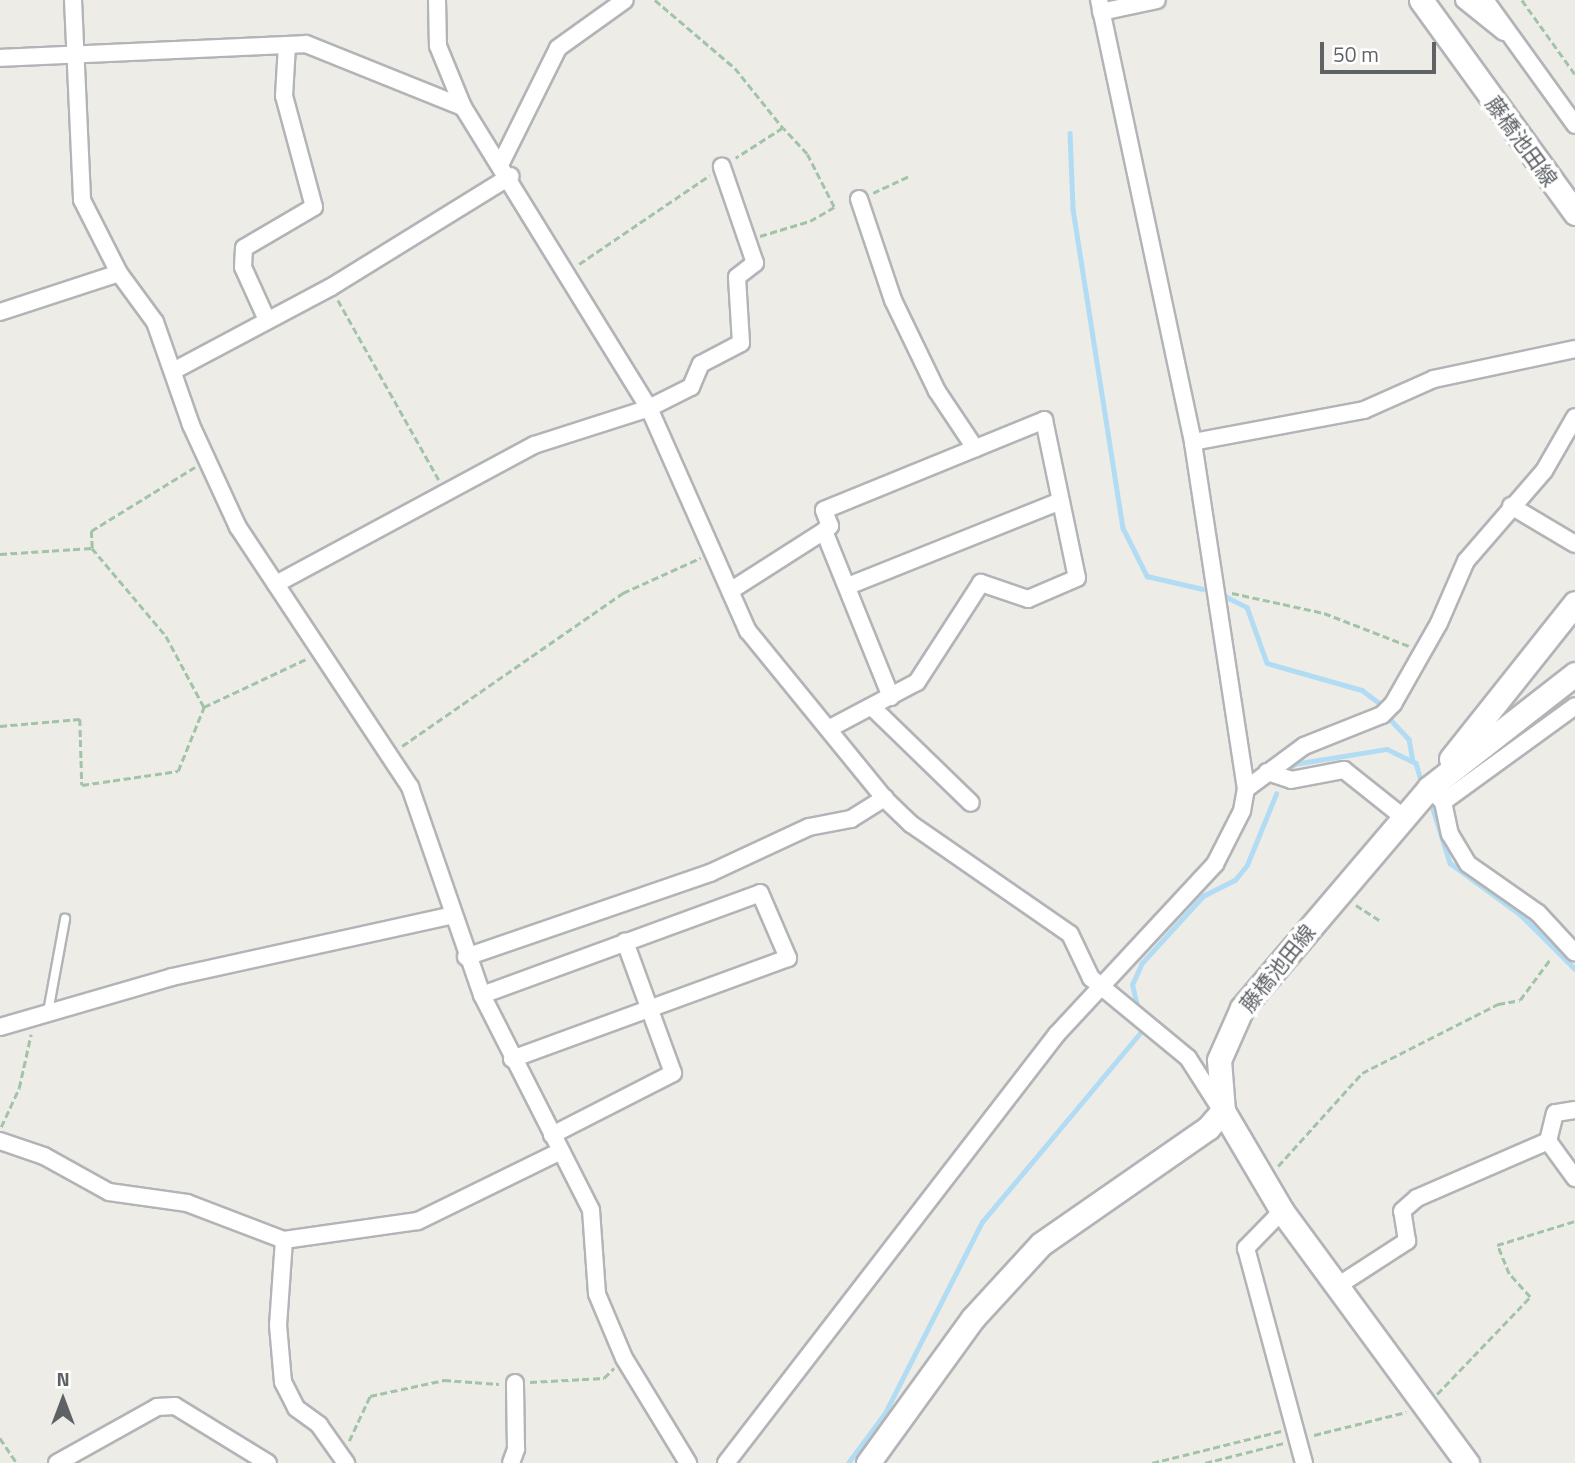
<!DOCTYPE html>
<meta charset="utf-8">
<style>
body{margin:0}
#map{position:relative;width:1575px;height:1463px;overflow:hidden;background:#eeece7;font-family:"Titillium Web","Noto Sans JP",sans-serif}
div>[style]{position:absolute}
.stream>*{height:4.5px;margin:-2.25px;padding:0 2.25px;transform-origin:2.25px;border-radius:2.25px;background:#b1dcf4}
.path>*{height:2.5px;margin-top:-1.25px;transform-origin:0;background:repeating-linear-gradient(90deg,#a1c3a8 0 7px,transparent 0 10.5px)}
.roads{filter:drop-shadow(2px 0 #b2b4b7) drop-shadow(-2px 0 #b2b4b7) drop-shadow(0 2px #b2b4b7) drop-shadow(0 -2px #b2b4b7)}
.lane>*{height:8px;margin:-4px;padding:0 4px;transform-origin:4px;border-radius:4px;background:#fff}
.street>*{height:16px;margin:-8px;padding:0 8px;transform-origin:8px;border-radius:8px;background:#fff}
.secondary>*{height:23px;margin:-11.5px;padding:0 11.5px;transform-origin:11.5px;border-radius:11.5px;background:#fff}
span{translate:-50% -50%;white-space:nowrap;text-align:center;line-height:1.15;-webkit-text-stroke:7px #fff;paint-order:stroke}
.street-label{font-size:21px;color:#5e6265}
.north{position:absolute;left:28px;top:1365px;width:70px;height:70px;-webkit-text-stroke:5px #fff;paint-order:stroke;rotate:0deg;font-size:19px;font-weight:700;line-height:28px;text-align:center;color:#5e6265}
.north::after{content:'';display:block;margin:auto;width:24px;height:32px;background:#5e6265;clip-path:polygon(50% 0,100% 100%,50% 72%,0 100%)}
.scale{position:absolute;left:1320px;top:42px;width:116px;height:32px;box-sizing:border-box;border:4px solid #5e6265;border-top:0;padding-left:9px;font-size:21px;line-height:24px;white-space:nowrap;color:#5e6265;-webkit-text-stroke:5px #fff;paint-order:stroke}
</style>
<div id="map">
<div class="stream">
<div style="left:1070px;top:133px;width:76px;rotate:87.7deg"></div>
<div style="left:1073px;top:209px;width:323px;rotate:81.1deg"></div>
<div style="left:1123px;top:528px;width:54px;rotate:63.4deg"></div>
<div style="left:1147px;top:576px;width:57px;rotate:13.1deg"></div>
<div style="left:1221px;top:594px;width:29px;rotate:27deg"></div>
<div style="left:1247px;top:607px;width:59px;rotate:70.3deg"></div>
<div style="left:1267px;top:663px;width:99px;rotate:15.9deg"></div>
<div style="left:1362px;top:690px;width:25px;rotate:37deg"></div>
<div style="left:1391px;top:720px;width:26px;rotate:47deg"></div>
<div style="left:1409px;top:739px;width:22px;rotate:80deg"></div>
<div style="left:1290px;top:770px;width:7px;rotate:-56deg"></div>
<div style="left:1294px;top:764px;width:94px;rotate:-9.2deg"></div>
<div style="left:1387px;top:749px;width:32px;rotate:26deg"></div>
<div style="left:1416px;top:763px;width:15px;rotate:74deg"></div>
<div style="left:1433px;top:809px;width:57px;rotate:72.5deg"></div>
<div style="left:1450px;top:863px;width:88px;rotate:36.2deg"></div>
<div style="left:1521px;top:915px;width:76px;rotate:45deg"></div>
<div style="left:1137px;top:1006px;width:22px;rotate:-103deg"></div>
<div style="left:1132px;top:985px;width:24px;rotate:-66deg"></div>
<div style="left:1142px;top:963px;width:91px;rotate:-47.7deg"></div>
<div style="left:1203px;top:896px;width:36px;rotate:-27deg"></div>
<div style="left:1235px;top:880px;width:19px;rotate:-51deg"></div>
<div style="left:1247px;top:865px;width:77px;rotate:-67.8deg"></div>
<div style="left:848px;top:1463px;width:62px;rotate:-53.5deg"></div>
<div style="left:885px;top:1413px;width:214px;rotate:-63.1deg"></div>
<div style="left:982px;top:1222px;width:248px;rotate:-50.1deg"></div>
</div>
<div class="path">
<div style="left:655px;top:0;width:105px;rotate:40.4deg"></div>
<div style="left:735px;top:68px;width:77px;rotate:51.3deg"></div>
<div style="left:783px;top:128px;width:56px;rotate:147.4deg"></div>
<div style="left:1522px;top:0;width:91px;rotate:54.4deg"></div>
<div style="left:873px;top:193px;width:42px;rotate:-25.3deg"></div>
<div style="left:760px;top:236px;width:52px;rotate:-16.7deg"></div>
<div style="left:810px;top:221px;width:28px;rotate:-30deg"></div>
<div style="left:834px;top:207px;width:59px;rotate:-117deg"></div>
<div style="left:807px;top:154px;width:35px;rotate:-133deg"></div>
<div style="left:579px;top:264px;width:158px;rotate:-34.2deg"></div>
<div style="left:338px;top:300px;width:206px;rotate:60.7deg"></div>
<div style="left:92px;top:548px;width:17px;rotate:-93deg"></div>
<div style="left:91px;top:531px;width:122px;rotate:-31.6deg"></div>
<div style="left:0;top:554px;width:92px;rotate:-3.7deg"></div>
<div style="left:92px;top:548px;width:115px;rotate:49.9deg"></div>
<div style="left:166px;top:636px;width:81px;rotate:61.8deg"></div>
<div style="left:204px;top:707px;width:113px;rotate:-25.2deg"></div>
<div style="left:1232px;top:593px;width:94px;rotate:12.3deg"></div>
<div style="left:1324px;top:613px;width:91px;rotate:21.2deg"></div>
<div style="left:0;top:726px;width:80px;rotate:-5deg"></div>
<div style="left:80px;top:719px;width:66px;rotate:88.3deg"></div>
<div style="left:82px;top:785px;width:97px;rotate:-8.3deg"></div>
<div style="left:178px;top:771px;width:69px;rotate:-67.9deg"></div>
<div style="left:402px;top:746px;width:269px;rotate:-34.7deg"></div>
<div style="left:623px;top:593px;width:85px;rotate:-24.4deg"></div>
<div style="left:1356px;top:905px;width:31px;rotate:33deg"></div>
<div style="left:1px;top:1127px;width:43px;rotate:-65.2deg"></div>
<div style="left:19px;top:1088px;width:55px;rotate:-77.5deg"></div>
<div style="left:1278px;top:1166px;width:125px;rotate:-47.9deg"></div>
<div style="left:1362px;top:1073px;width:153px;rotate:-26.9deg"></div>
<div style="left:1498px;top:1004px;width:22px;rotate:-10deg"></div>
<div style="left:1520px;top:1000px;width:52px;rotate:-53.6deg"></div>
<div style="left:530px;top:1382px;width:74px;rotate:-3.1deg"></div>
<div style="left:604px;top:1378px;width:14px;rotate:-45deg"></div>
<div style="left:1437px;top:1394px;width:134px;rotate:-46.2deg"></div>
<div style="left:1530px;top:1297px;width:31px;rotate:-132deg"></div>
<div style="left:1509px;top:1274px;width:31px;rotate:-112deg"></div>
<div style="left:1497px;top:1245px;width:82px;rotate:-17.1deg"></div>
<div style="left:1314px;top:1435px;width:95px;rotate:-14deg"></div>
<div style="left:0;top:1438px;width:30px;rotate:56deg"></div>
<div style="left:349px;top:1441px;width:50px;rotate:-65deg"></div>
<div style="left:370px;top:1396px;width:76px;rotate:-12.2deg"></div>
<div style="left:444px;top:1380px;width:55px;rotate:4.2deg"></div>
<div style="left:1152px;top:1463px;width:133px;rotate:-13.9deg"></div>
<div style="left:1205px;top:1463px;width:81px;rotate:-14.2deg"></div>
</div>
<div class="roads">
<div class="lane">
<div style="left:48px;top:1012px;width:95px;rotate:-79.6deg"></div>
</div>
<div class="street">
<div style="left:73px;top:0;width:200px;rotate:87.4deg"></div>
<div style="left:82px;top:200px;width:82px;rotate:63.1deg"></div>
<div style="left:119px;top:273px;width:61px;rotate:53.7deg"></div>
<div style="left:155px;top:322px;width:109px;rotate:70.7deg"></div>
<div style="left:191px;top:425px;width:112px;rotate:65.3deg"></div>
<div style="left:238px;top:527px;width:312px;rotate:56.5deg"></div>
<div style="left:410px;top:787px;width:220px;rotate:70.9deg"></div>
<div style="left:482px;top:995px;width:241px;rotate:63.1deg"></div>
<div style="left:591px;top:1210px;width:84px;rotate:85.9deg"></div>
<div style="left:597px;top:1294px;width:69px;rotate:67.1deg"></div>
<div style="left:624px;top:1358px;width:123px;rotate:58.6deg"></div>
<div style="left:437px;top:0;width:46px;rotate:88.8deg"></div>
<div style="left:438px;top:46px;width:66px;rotate:67.7deg"></div>
<div style="left:463px;top:107px;width:354px;rotate:58.3deg"></div>
<div style="left:649px;top:408px;width:244px;rotate:66.1deg"></div>
<div style="left:748px;top:631px;width:218px;rotate:50.8deg"></div>
<div style="left:886px;top:800px;width:35px;rotate:44deg"></div>
<div style="left:911px;top:824px;width:193px;rotate:34.7deg"></div>
<div style="left:1070px;top:934px;width:49px;rotate:64.5deg"></div>
<div style="left:1091px;top:978px;width:126px;rotate:39.5deg"></div>
<div style="left:1188px;top:1058px;width:59px;rotate:57.4deg"></div>
<div style="left:1464px;top:0;width:51px;rotate:38.7deg"></div>
<div style="left:1485px;top:0;width:154px;rotate:54.2deg"></div>
<div style="left:1101px;top:12px;width:57px;rotate:-12.1deg"></div>
<div style="left:0;top:58px;width:306px;rotate:-2.6deg"></div>
<div style="left:306px;top:44px;width:169px;rotate:21.9deg"></div>
<div style="left:501px;top:163px;width:128px;rotate:-63.6deg"></div>
<div style="left:558px;top:48px;width:82px;rotate:-35.6deg"></div>
<div style="left:859px;top:199px;width:107px;rotate:71.4deg"></div>
<div style="left:893px;top:300px;width:101px;rotate:64.2deg"></div>
<div style="left:937px;top:391px;width:69px;rotate:56.3deg"></div>
<div style="left:0;top:312px;width:125px;rotate:-18.1deg"></div>
<div style="left:267px;top:320px;width:58px;rotate:-114.4deg"></div>
<div style="left:243px;top:267px;width:19px;rotate:-87deg"></div>
<div style="left:244px;top:248px;width:81px;rotate:-30.4deg"></div>
<div style="left:314px;top:207px;width:115px;rotate:-105.1deg"></div>
<div style="left:284px;top:96px;width:51px;rotate:-86.6deg"></div>
<div style="left:175px;top:370px;width:177px;rotate:-28deg"></div>
<div style="left:331px;top:287px;width:211px;rotate:-31.7deg"></div>
<div style="left:1193px;top:442px;width:174px;rotate:-10.6deg"></div>
<div style="left:1364px;top:410px;width:77px;rotate:-23.9deg"></div>
<div style="left:1434px;top:379px;width:144px;rotate:-12deg"></div>
<div style="left:1511px;top:506px;width:74px;rotate:30.7deg"></div>
<div style="left:824px;top:531px;width:179px;rotate:68deg"></div>
<div style="left:276px;top:584px;width:293px;rotate:-28.3deg"></div>
<div style="left:534px;top:445px;width:121px;rotate:-17.8deg"></div>
<div style="left:649px;top:408px;width:47px;rotate:-26.6deg"></div>
<div style="left:691px;top:387px;width:25px;rotate:-67deg"></div>
<div style="left:701px;top:364px;width:45px;rotate:-27.7deg"></div>
<div style="left:741px;top:343px;width:66px;rotate:-93.5deg"></div>
<div style="left:737px;top:277px;width:23px;rotate:-38deg"></div>
<div style="left:755px;top:263px;width:102px;rotate:-109deg"></div>
<div style="left:848px;top:586px;width:229px;rotate:-21.8deg"></div>
<div style="left:730px;top:591px;width:112px;rotate:-32.6deg"></div>
<div style="left:824px;top:531px;width:8px;rotate:-40deg"></div>
<div style="left:830px;top:526px;width:17px;rotate:-111deg"></div>
<div style="left:824px;top:510px;width:238px;rotate:-22.2deg"></div>
<div style="left:1044px;top:420px;width:161px;rotate:78.2deg"></div>
<div style="left:1077px;top:578px;width:53px;rotate:156.8deg"></div>
<div style="left:1028px;top:599px;width:50px;rotate:-161.2deg"></div>
<div style="left:981px;top:583px;width:118px;rotate:122.9deg"></div>
<div style="left:917px;top:682px;width:98px;rotate:152.1deg"></div>
<div style="left:873px;top:708px;width:136px;rotate:44.1deg"></div>
<div style="left:1267px;top:772px;width:25px;rotate:18deg"></div>
<div style="left:1291px;top:780px;width:54px;rotate:-10.7deg"></div>
<div style="left:1344px;top:770px;width:75px;rotate:38.5deg"></div>
<div style="left:1429px;top:788px;width:20px;rotate:45deg"></div>
<div style="left:1443px;top:802px;width:33px;rotate:78deg"></div>
<div style="left:1450px;top:834px;width:35px;rotate:59deg"></div>
<div style="left:1468px;top:864px;width:85px;rotate:35deg"></div>
<div style="left:1538px;top:913px;width:54px;rotate:47.2deg"></div>
<div style="left:1246px;top:789px;width:72px;rotate:-36.6deg"></div>
<div style="left:1304px;top:746px;width:84px;rotate:-21.7deg"></div>
<div style="left:1382px;top:715px;width:16px;rotate:-45deg"></div>
<div style="left:1393px;top:704px;width:93px;rotate:-60.4deg"></div>
<div style="left:1439px;top:623px;width:68px;rotate:-66.5deg"></div>
<div style="left:1466px;top:561px;width:119px;rotate:-49.1deg"></div>
<div style="left:1544px;top:471px;width:62px;rotate:-60.1deg"></div>
<div style="left:1443px;top:802px;width:163px;rotate:-36deg"></div>
<div style="left:466px;top:957px;width:258px;rotate:-19deg"></div>
<div style="left:710px;top:873px;width:109px;rotate:-24.9deg"></div>
<div style="left:809px;top:827px;width:43px;rotate:-10.8deg"></div>
<div style="left:851px;top:819px;width:40px;rotate:-32deg"></div>
<div style="left:482px;top:995px;width:296px;rotate:-20.1deg"></div>
<div style="left:760px;top:893px;width:71px;rotate:66.7deg"></div>
<div style="left:788px;top:958px;width:294px;rotate:159.9deg"></div>
<div style="left:0;top:1027px;width:179px;rotate:-16.2deg"></div>
<div style="left:172px;top:977px;width:288px;rotate:-12.4deg"></div>
<div style="left:1575px;top:1110px;width:20px;rotate:171deg"></div>
<div style="left:1555px;top:1113px;width:29px;rotate:104deg"></div>
<div style="left:1548px;top:1141px;width:46px;rotate:53.9deg"></div>
<div style="left:552px;top:1135px;width:136px;rotate:-27.1deg"></div>
<div style="left:673px;top:1073px;width:140px;rotate:-110.1deg"></div>
<div style="left:0;top:1141px;width:46px;rotate:18.8deg"></div>
<div style="left:44px;top:1156px;width:74px;rotate:29deg"></div>
<div style="left:109px;top:1192px;width:79px;rotate:8deg"></div>
<div style="left:187px;top:1203px;width:104px;rotate:20.9deg"></div>
<div style="left:284px;top:1240px;width:135px;rotate:-8.1deg"></div>
<div style="left:418px;top:1221px;width:159px;rotate:-26.1deg"></div>
<div style="left:1282px;top:1211px;width:52px;rotate:134.2deg"></div>
<div style="left:1246px;top:1248px;width:223px;rotate:74.9deg"></div>
<div style="left:284px;top:1240px;width:85px;rotate:94deg"></div>
<div style="left:278px;top:1325px;width:57px;rotate:85deg"></div>
<div style="left:283px;top:1382px;width:29px;rotate:63deg"></div>
<div style="left:296px;top:1408px;width:29px;rotate:36deg"></div>
<div style="left:319px;top:1425px;width:47px;rotate:54.6deg"></div>
<div style="left:1336px;top:1287px;width:85px;rotate:-32.9deg"></div>
<div style="left:1407px;top:1241px;width:30px;rotate:-99deg"></div>
<div style="left:1402px;top:1211px;width:20px;rotate:-41deg"></div>
<div style="left:1417px;top:1198px;width:143px;rotate:-23.5deg"></div>
<div style="left:57px;top:1463px;width:115px;rotate:-29.2deg"></div>
<div style="left:157px;top:1407px;width:18px;rotate:-3deg"></div>
<div style="left:175px;top:1406px;width:109px;rotate:31.5deg"></div>
<div style="left:511px;top:1463px;width:15px;rotate:-70deg"></div>
<div style="left:516px;top:1449px;width:66px;rotate:-90.9deg"></div>
<div style="left:726px;top:1463px;width:542px;rotate:-52.35deg"></div>
<div style="left:1057px;top:1034px;width:232px;rotate:-47.1deg"></div>
<div style="left:1215px;top:864px;width:59px;rotate:-63deg"></div>
<div style="left:1242px;top:811px;width:22px;rotate:-80deg"></div>
<div style="left:1246px;top:789px;width:351px;rotate:-98.7deg"></div>
<div style="left:1193px;top:442px;width:452px;rotate:-102deg"></div>
</div>
<div class="secondary">
<div style="left:1421px;top:0;width:263px;rotate:54.1deg"></div>
<div style="left:1451px;top:759px;width:199px;rotate:-51.5deg"></div>
<div style="left:868px;top:1463px;width:179px;rotate:-54.1deg"></div>
<div style="left:973px;top:1318px;width:100px;rotate:-47.4deg"></div>
<div style="left:1041px;top:1244px;width:203px;rotate:-34.8deg"></div>
<div style="left:1208px;top:1128px;width:23px;rotate:-49deg"></div>
<div style="left:1467px;top:1463px;width:313px;rotate:-126.3deg"></div>
<div style="left:1282px;top:1211px;width:116px;rotate:-120.5deg"></div>
<div style="left:1223px;top:1111px;width:51px;rotate:-94.5deg"></div>
<div style="left:1219px;top:1060px;width:57px;rotate:-66.1deg"></div>
<div style="left:1242px;top:1008px;width:289px;rotate:-49.6deg"></div>
<div style="left:1429px;top:788px;width:185px;rotate:-38deg"></div>
</div>
</div>
<div class="street-label">
<span style="left:1522px;top:141px;rotate:54deg">藤橋池田線</span>
<span style="left:1277px;top:968px;rotate:-51deg">藤橋池田線</span>
</div>
<div class="north">N</div>
<div class="scale">50 m</div>
</div>
